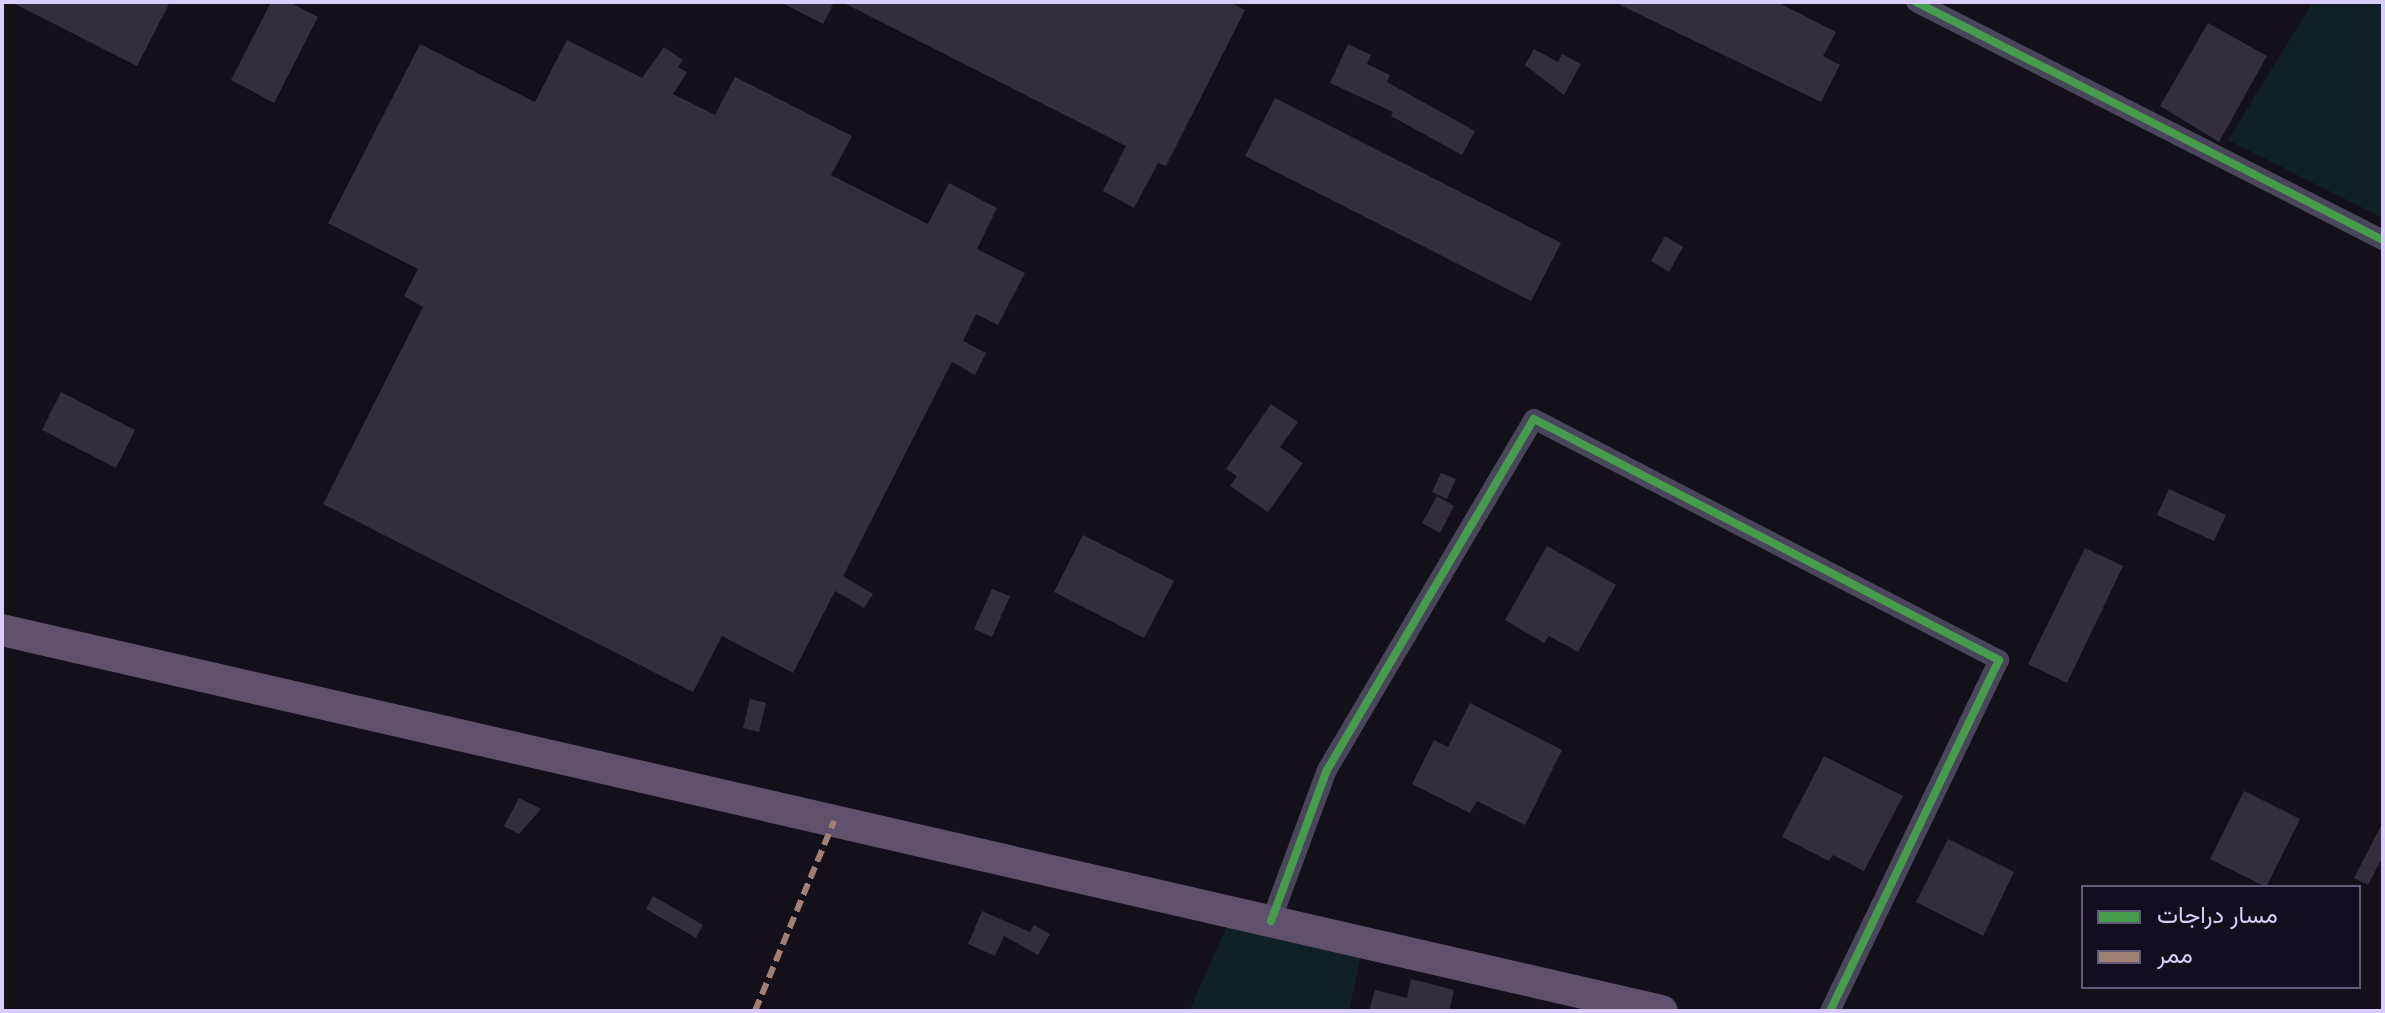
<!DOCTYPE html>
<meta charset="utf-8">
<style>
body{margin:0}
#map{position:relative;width:2385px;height:1013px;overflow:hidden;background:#14101a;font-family:"Fira Sans",Vazirmatn,sans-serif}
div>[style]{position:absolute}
.green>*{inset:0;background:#112024}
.building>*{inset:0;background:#332e3c}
.street>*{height:20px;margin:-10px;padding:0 10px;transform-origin:10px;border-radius:10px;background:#4a4659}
.primary>*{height:32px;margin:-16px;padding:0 16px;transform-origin:16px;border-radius:16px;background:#5f506b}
.quiet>*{height:6px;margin-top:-3px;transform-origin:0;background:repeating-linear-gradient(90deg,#9e8076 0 12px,transparent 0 18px)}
.cycleway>*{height:8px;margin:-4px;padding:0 4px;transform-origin:4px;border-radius:4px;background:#469c4c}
span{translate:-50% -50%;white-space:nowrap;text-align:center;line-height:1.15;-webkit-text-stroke:8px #130d1d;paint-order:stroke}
.frame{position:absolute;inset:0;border:4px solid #dbcdfb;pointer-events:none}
.legend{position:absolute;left:2081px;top:885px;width:280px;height:104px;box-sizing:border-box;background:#130d1d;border:2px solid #635a76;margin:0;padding:10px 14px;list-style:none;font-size:24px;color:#dbcdfb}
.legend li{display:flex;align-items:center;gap:16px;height:40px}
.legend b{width:40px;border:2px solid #635a76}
</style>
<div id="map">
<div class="green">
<div style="clip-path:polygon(2313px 2px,2383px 2px,2383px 218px,2228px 140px)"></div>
<div style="clip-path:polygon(1228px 924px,1361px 955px,1349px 1011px,1189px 1011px)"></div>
</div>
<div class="building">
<div style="clip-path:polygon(11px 2px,170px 2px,137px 66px)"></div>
<div style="clip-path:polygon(271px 2px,289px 2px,318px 17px,274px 103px,231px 80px)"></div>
<div style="clip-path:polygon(780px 2px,834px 2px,823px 24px)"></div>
<div style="clip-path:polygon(842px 2px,1230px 2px,1245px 10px,1166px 166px,1158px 163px,1134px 208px,1103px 191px,1126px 146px)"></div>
<div style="clip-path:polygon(1614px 2px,1777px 2px,1836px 32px,1823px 56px,1840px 65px,1821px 102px)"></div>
<div style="clip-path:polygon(2208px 23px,2267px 56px,2219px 142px,2160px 106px)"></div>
<div style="clip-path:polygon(567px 40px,642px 78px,664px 47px,683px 60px,678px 67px,687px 72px,673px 94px,715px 115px,735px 77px,852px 136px,831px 175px,928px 224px,949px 183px,997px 208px,977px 249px,1025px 273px,998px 325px,976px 314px,963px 341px,986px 353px,975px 375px,952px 362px,843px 576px,873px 594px,864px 608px,835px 591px,793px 673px,722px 636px,693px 692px,323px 504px,423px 307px,404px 296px,418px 269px,328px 223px,420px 44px,535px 102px)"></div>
<div style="clip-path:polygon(1348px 44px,1371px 55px,1367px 64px,1390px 75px,1387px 82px,1475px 131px,1462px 155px,1391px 116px,1393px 112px,1330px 83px)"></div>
<div style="clip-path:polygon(1534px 49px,1558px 62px,1562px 54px,1581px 64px,1564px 95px,1525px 65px)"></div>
<div style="clip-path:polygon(1275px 98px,1561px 243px,1531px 301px,1245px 156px)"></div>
<div style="clip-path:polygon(1665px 236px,1683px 247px,1669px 272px,1651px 261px)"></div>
<div style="clip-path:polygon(61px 392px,135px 430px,116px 468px,42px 430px)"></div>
<div style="clip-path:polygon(1271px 404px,1298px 422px,1280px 447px,1303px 463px,1268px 512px,1230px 486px,1237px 476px,1226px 469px)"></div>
<div style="clip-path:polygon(1441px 473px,1456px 479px,1447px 499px,1432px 492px)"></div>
<div style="clip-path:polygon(2169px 489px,2226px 515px,2214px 541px,2157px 515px)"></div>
<div style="clip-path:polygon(1437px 496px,1454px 506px,1440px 533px,1422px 523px)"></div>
<div style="clip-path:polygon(1083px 535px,1174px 581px,1144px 638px,1054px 592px)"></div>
<div style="clip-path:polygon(1547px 546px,1616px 585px,1578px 652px,1549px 636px,1544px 643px,1505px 620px)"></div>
<div style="clip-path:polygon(2085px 548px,2123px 566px,2067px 683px,2028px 664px)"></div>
<div style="clip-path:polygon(992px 589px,1010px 596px,992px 637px,974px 629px)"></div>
<div style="clip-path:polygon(750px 699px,766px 703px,759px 732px,743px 728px)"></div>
<div style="clip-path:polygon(1470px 703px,1562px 750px,1525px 825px,1477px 801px,1470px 813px,1412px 784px,1434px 740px,1448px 747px)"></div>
<div style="clip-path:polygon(1824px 756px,1903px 796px,1864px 871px,1833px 855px,1829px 861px,1782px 837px)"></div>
<div style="clip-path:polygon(2244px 791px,2300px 819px,2266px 887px,2210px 859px)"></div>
<div style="clip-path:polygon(519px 798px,541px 809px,519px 834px,504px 826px)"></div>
<div style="clip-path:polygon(2383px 822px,2383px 856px,2368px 885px,2354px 878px)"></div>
<div style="clip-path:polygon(1948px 839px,2014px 872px,1983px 936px,1916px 902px)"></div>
<div style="clip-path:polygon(653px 896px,703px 925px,696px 938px,646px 909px)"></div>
<div style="clip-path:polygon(982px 911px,1030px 932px,1034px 925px,1050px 934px,1038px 955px,1004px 936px,995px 956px,968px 944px)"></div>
<div style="clip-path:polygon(1411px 979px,1454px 990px,1449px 1011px,1369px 1011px,1375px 990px,1407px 998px)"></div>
</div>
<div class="street">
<div style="left:1916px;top:2px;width:524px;rotate:27.01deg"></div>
<div style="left:1271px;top:921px;width:161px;rotate:-69.7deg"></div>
<div style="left:1327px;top:770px;width:407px;rotate:-59.5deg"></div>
<div style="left:1534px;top:419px;width:524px;rotate:27.4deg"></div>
<div style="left:1999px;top:660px;width:390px;rotate:115.7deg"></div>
</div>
<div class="primary">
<div style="left:2px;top:630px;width:1703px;rotate:12.93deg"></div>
</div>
<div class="quiet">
<div style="left:755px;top:1011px;width:206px;rotate:-67.4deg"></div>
</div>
<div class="cycleway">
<div style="left:1916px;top:2px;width:524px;rotate:27.01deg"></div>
<div style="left:1271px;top:921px;width:161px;rotate:-69.7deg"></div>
<div style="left:1327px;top:770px;width:407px;rotate:-59.5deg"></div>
<div style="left:1534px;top:419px;width:524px;rotate:27.4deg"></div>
<div style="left:1999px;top:660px;width:390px;rotate:115.7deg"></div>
</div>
<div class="frame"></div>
<ul class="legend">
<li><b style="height:10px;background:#469c4c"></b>مسار دراجات</li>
<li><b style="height:10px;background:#9e8076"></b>ممر</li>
</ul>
</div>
